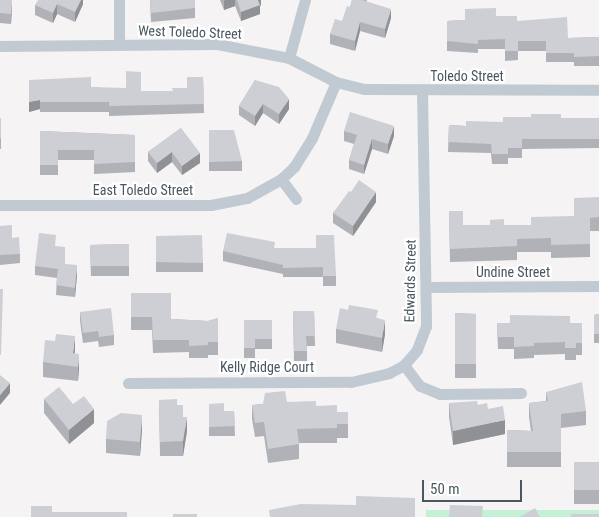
<!DOCTYPE html>
<style>
body{margin:0}
#map{position:relative;width:599px;height:517px;overflow:hidden;background:#f5f3f3;font-family:"Roboto Condensed",sans-serif}
div>[style]{position:absolute}
.green>*{inset:0;background:#c3f1d5}
.street>*{height:11px;margin:-5.5px;padding:0 5.5px;transform-origin:5.5px;border-radius:5.5px;background:#c1cad2}
.wall>*{inset:0;background:#b0b2b7}
.shaded-wall>*{inset:0;background:#909195}
.building>*{inset:0;background:#cdcfd5}
span{translate:-50% -50%;white-space:nowrap;text-align:center;line-height:1.15;-webkit-text-stroke:4.5px #fff;paint-order:stroke}
.street-label{font-size:14px;color:#4a5661}
.scale{position:absolute;left:422px;top:480px;width:100px;height:22px;box-sizing:border-box;border:2px solid #4a5661;border-top:0;padding-left:6px;font-size:15px;line-height:18px;white-space:nowrap;color:#4a5661;-webkit-text-stroke:4px #fff;paint-order:stroke}
</style>
<div id="map">
<div class="green">
<div style="clip-path:polygon(426px 510px,599px 510px,599px 517px,426px 517px)"></div>
</div>
<div class="street">
<div style="left:119px;top:45px;width:45px;rotate:-90deg"></div>
<div style="left:0;top:46px;width:217px;rotate:-0.5deg"></div>
<div style="left:217px;top:44px;width:73px;rotate:11deg"></div>
<div style="left:289px;top:58px;width:53px;rotate:27.1deg"></div>
<div style="left:336px;top:82px;width:29px;rotate:14deg"></div>
<div style="left:364px;top:89px;width:235px;rotate:0.2deg"></div>
<div style="left:289px;top:58px;width:60px;rotate:-74.6deg"></div>
<div style="left:422px;top:91px;width:235px;rotate:89deg"></div>
<div style="left:426px;top:326px;width:26px;rotate:111deg"></div>
<div style="left:417px;top:350px;width:20px;rotate:131deg"></div>
<div style="left:404px;top:365px;width:26px;rotate:53deg"></div>
<div style="left:420px;top:386px;width:22px;rotate:22deg"></div>
<div style="left:440px;top:394px;width:81px;rotate:-0.7deg"></div>
<div style="left:281px;top:179px;width:25px;rotate:53deg"></div>
<div style="left:0;top:205px;width:211px"></div>
<div style="left:211px;top:205px;width:37px;rotate:-11deg"></div>
<div style="left:247px;top:198px;width:39px;rotate:-29deg"></div>
<div style="left:281px;top:179px;width:18px;rotate:-43deg"></div>
<div style="left:294px;top:167px;width:34px;rotate:-58deg"></div>
<div style="left:312px;top:138px;width:61px;rotate:-66.8deg"></div>
<div style="left:427px;top:287px;width:172px;rotate:-0.3deg"></div>
<div style="left:128px;top:383px;width:223px;rotate:-0.3deg"></div>
<div style="left:351px;top:382px;width:39px;rotate:-13deg"></div>
<div style="left:389px;top:373px;width:17px;rotate:-28deg"></div>
</div>
<div class="wall">
<div style="clip-path:polygon(0 0,12px 5px,11px 24px,0 23px)"></div>
<div style="clip-path:polygon(83px 0,83px 4px,75px 22px,57px 14px,53px 23px,35px 15px,35px 5px)"></div>
<div style="clip-path:polygon(150px 0,195px 0,195px 18px,151px 22px)"></div>
<div style="clip-path:polygon(220px 0,261px 0,261px 5px,260px 6px,260px 14px,241px 21px,235px 6px,224px 10px)"></div>
<div style="clip-path:polygon(352px 0,367px 0,366px 2px,391px 18px,385px 38px,360px 31px,355px 51px,330px 44px,330px 34px,342px 21px,350px 7px)"></div>
<div style="clip-path:polygon(496px 16px,517px 21px,568px 38px,599px 37px,599px 66px,574px 66px,574px 62px,546px 62px,546px 51px,518px 51px,518px 60px,505px 61px,505px 49px,478px 49px,478px 53px,447px 51px,447px 21px,465px 20px)"></div>
<div style="clip-path:polygon(203px 77px,204px 113px,109px 116px,109px 112px,40px 112px,40px 109px,29px 112px,29px 80px,91px 87px,141px 91px,173px 91px,187px 88px)"></div>
<div style="clip-path:polygon(255px 80px,289px 109px,279px 124px,263px 113px,255px 126px,239px 115px,239px 106px)"></div>
<div style="clip-path:polygon(0 118px,1px 118px,1px 149px,0 149px)"></div>
<div style="clip-path:polygon(561px 118px,599px 118px,599px 148px,522px 149px,522px 158px,508px 158px,508px 164px,492px 164px,491px 153px,448px 152px,449px 125px,466px 126px)"></div>
<div style="clip-path:polygon(181px 128px,200px 163px,182px 175px,172px 162px,157px 173px,148px 161px,148px 152px)"></div>
<div style="clip-path:polygon(209px 130px,242px 161px,242px 171px,209px 171px)"></div>
<div style="clip-path:polygon(40px 131px,135px 135px,135px 172px,94px 174px,94px 160px,58px 160px,58px 175px,40px 175px)"></div>
<div style="clip-path:polygon(344px 131px,394px 136px,388px 154px,372px 149px,364px 174px,349px 169px,349px 160px,354px 144px,344px 141px)"></div>
<div style="clip-path:polygon(351px 192px,376px 202px,353px 236px,333px 223px,333px 213px)"></div>
<div style="clip-path:polygon(599px 197px,599px 231px,590px 231px,590px 257px,551px 258px,551px 252px,517px 252px,517px 260px,450px 262px,449px 211px,463px 225px,531px 225px,574px 216px)"></div>
<div style="clip-path:polygon(0 226px,12px 238px,20px 254px,20px 263px,0 265px)"></div>
<div style="clip-path:polygon(156px 236px,203px 263px,203px 272px,156px 272px)"></div>
<div style="clip-path:polygon(129px 244px,129px 276px,91px 276px,90px 245px)"></div>
<div style="clip-path:polygon(56px 246px,65px 264px,77px 275px,75px 297px,56px 295px,57px 278px,35px 275px,35px 266px)"></div>
<div style="clip-path:polygon(275px 248px,316px 248px,336px 276px,336px 286px,323px 286px,323px 277px,283px 277px,283px 274px,223px 261px,223px 251px)"></div>
<div style="clip-path:polygon(131px 293px,171px 319px,208px 321px,218px 318px,218px 355px,208px 355px,208px 358px,189px 358px,189px 352px,153px 353px,152px 330px,131px 330px)"></div>
<div style="clip-path:polygon(293px 311px,314px 311px,315px 346px,307px 346px,307px 361px,294px 361px)"></div>
<div style="clip-path:polygon(80px 312px,114px 335px,114px 345px,99px 347px,98px 341px,83px 343px,80px 321px)"></div>
<div style="clip-path:polygon(455px 313px,476px 314px,476px 378px,455px 378px)"></div>
<div style="clip-path:polygon(599px 314px,599px 343px,594px 343px,594px 315px)"></div>
<div style="clip-path:polygon(378px 318px,385px 334px,382px 352px,336px 343px,336px 329px)"></div>
<div style="clip-path:polygon(244px 320px,272px 320px,272px 349px,255px 349px,255px 358px,244px 358px)"></div>
<div style="clip-path:polygon(497px 323px,582px 323px,582px 355px,576px 355px,576px 360px,565px 360px,565px 354px,534px 355px,534px 358px,514px 359px,514px 349px,498px 349px)"></div>
<div style="clip-path:polygon(75px 350px,75px 353px,79px 368px,78px 381px,43px 377px,43px 362px)"></div>
<div style="clip-path:polygon(546px 392px,586px 411px,586px 425px,561px 428px,561px 467px,507px 467px,507px 430px,531px 431px,529px 417px,529px 403px,546px 401px)"></div>
<div style="clip-path:polygon(44px 399px,73px 404px,94px 423px,69px 444px,44px 413px)"></div>
<div style="clip-path:polygon(159px 400px,177px 405px,187px 431px,183px 456px,160px 456px)"></div>
<div style="clip-path:polygon(287px 402px,316px 406px,337px 412px,348px 412px,348px 438px,337px 438px,337px 443px,299px 443px,299px 459px,268px 463px,264px 436px,255px 437px,252px 419px,252px 405px)"></div>
<div style="clip-path:polygon(449px 403px,478px 405px,488px 409px,505px 434px,453px 445px,449px 417px)"></div>
<div style="clip-path:polygon(209px 404px,224px 411px,234px 411px,235px 436px,209px 436px)"></div>
<div style="clip-path:polygon(142px 429px,140px 456px,106px 453px,106px 439px)"></div>
<div style="clip-path:polygon(574px 462px,599px 462px,599px 504px,574px 504px)"></div>
</div>
<div class="shaded-wall">
<div style="clip-path:polygon(12px 0,12px 5px,11px 24px,11px 14px)"></div>
<div style="clip-path:polygon(81px 0,83px 0,83px 4px,75px 22px,75px 12px)"></div>
<div style="clip-path:polygon(225px 0,235px 0,235px 6px,224px 10px,224px 1px)"></div>
<div style="clip-path:polygon(257px 0,261px 0,261px 5px,260px 6px,260px 14px,241px 21px,241px 12px)"></div>
<div style="clip-path:polygon(57px 4px,57px 14px,53px 23px,53px 13px)"></div>
<div style="clip-path:polygon(391px 9px,391px 18px,385px 38px,385px 29px)"></div>
<div style="clip-path:polygon(360px 22px,360px 31px,355px 51px,355px 41px)"></div>
<div style="clip-path:polygon(289px 99px,289px 109px,279px 124px,279px 114px)"></div>
<div style="clip-path:polygon(40px 100px,40px 109px,29px 112px,29px 102px)"></div>
<div style="clip-path:polygon(263px 104px,263px 113px,255px 126px,255px 116px)"></div>
<div style="clip-path:polygon(394px 126px,394px 136px,388px 154px,388px 144px)"></div>
<div style="clip-path:polygon(372px 139px,372px 149px,364px 174px,364px 165px)"></div>
<div style="clip-path:polygon(172px 152px,172px 162px,157px 173px,157px 163px)"></div>
<div style="clip-path:polygon(200px 153px,200px 163px,182px 175px,182px 166px)"></div>
<div style="clip-path:polygon(376px 192px,376px 202px,353px 236px,353px 226px)"></div>
<div style="clip-path:polygon(77px 265px,77px 275px,75px 297px,75px 288px)"></div>
<div style="clip-path:polygon(385px 320px,385px 334px,382px 352px,382px 338px)"></div>
<div style="clip-path:polygon(75px 336px,75px 350px,73px 367px,73px 353px)"></div>
<div style="clip-path:polygon(79px 354px,79px 368px,78px 381px,78px 367px)"></div>
<div style="clip-path:polygon(10px 383px,10px 393px,0 405px,0 395px)"></div>
<div style="clip-path:polygon(94px 409px,94px 423px,69px 444px,69px 430px)"></div>
<div style="clip-path:polygon(142px 415px,142px 429px,140px 456px,140px 442px)"></div>
<div style="clip-path:polygon(187px 417px,187px 431px,183px 456px,183px 441px)"></div>
<div style="clip-path:polygon(505px 420px,505px 434px,453px 445px,453px 431px)"></div>
</div>
<div class="building">
<div style="clip-path:polygon(0 0,12px 0,11px 14px,0 13px)"></div>
<div style="clip-path:polygon(38px 0,81px 0,75px 12px,57px 4px,53px 13px,35px 5px)"></div>
<div style="clip-path:polygon(150px 0,195px 0,195px 8px,151px 13px)"></div>
<div style="clip-path:polygon(237px 0,258px 0,260px 5px,241px 12px)"></div>
<div style="clip-path:polygon(352px 0,362px 0,391px 9px,385px 29px,360px 22px,355px 41px,330px 34px,335px 19px,342px 21px,347px 6px,350px 7px)"></div>
<div style="clip-path:polygon(496px 8px,496px 16px,517px 16px,517px 21px,567px 17px,568px 38px,599px 37px,599px 56px,574px 57px,574px 53px,546px 53px,546px 41px,518px 41px,518px 51px,505px 51px,505px 39px,478px 40px,478px 44px,447px 41px,447px 21px,465px 20px,465px 9px)"></div>
<div style="clip-path:polygon(126px 71px,141px 72px,141px 91px,173px 91px,172px 88px,187px 88px,187px 77px,203px 77px,204px 104px,109px 106px,109px 102px,40px 102px,40px 100px,29px 102px,29px 80px,91px 77px,91px 87px,126px 88px)"></div>
<div style="clip-path:polygon(255px 80px,279px 87px,289px 99px,279px 114px,263px 104px,255px 116px,239px 106px)"></div>
<div style="clip-path:polygon(350px 112px,394px 126px,388px 144px,372px 139px,364px 165px,349px 160px,357px 135px,344px 131px)"></div>
<div style="clip-path:polygon(531px 114px,561px 114px,561px 118px,599px 118px,599px 139px,522px 139px,522px 148px,508px 148px,508px 154px,492px 154px,491px 144px,448px 142px,449px 125px,466px 126px,466px 121px,503px 122px,503px 117px,531px 117px)"></div>
<div style="clip-path:polygon(0 118px,1px 118px,1px 138px,0 138px)"></div>
<div style="clip-path:polygon(181px 128px,200px 153px,182px 166px,172px 152px,157px 163px,148px 152px)"></div>
<div style="clip-path:polygon(209px 130px,234px 130px,242px 161px,209px 162px)"></div>
<div style="clip-path:polygon(40px 131px,135px 135px,135px 162px,94px 164px,94px 150px,58px 150px,58px 165px,40px 165px)"></div>
<div style="clip-path:polygon(359px 180px,376px 192px,353px 226px,333px 213px,349px 191px,351px 192px)"></div>
<div style="clip-path:polygon(599px 197px,599px 217px,590px 218px,590px 244px,551px 245px,551px 238px,517px 239px,517px 246px,450px 249px,449px 211px,463px 211px,463px 225px,490px 225px,490px 220px,504px 219px,504px 225px,531px 225px,531px 217px,574px 216px,574px 198px)"></div>
<div style="clip-path:polygon(12px 225px,12px 238px,19px 237px,20px 254px,0 255px,0 226px)"></div>
<div style="clip-path:polygon(39px 233px,56px 235px,55px 246px,65px 247px,65px 264px,77px 265px,75px 288px,56px 285px,58px 269px,35px 266px)"></div>
<div style="clip-path:polygon(227px 233px,275px 242px,274px 248px,316px 248px,316px 235px,334px 235px,336px 276px,323px 276px,323px 267px,283px 268px,283px 265px,223px 251px)"></div>
<div style="clip-path:polygon(202px 235px,203px 263px,156px 262px,156px 236px)"></div>
<div style="clip-path:polygon(129px 244px,129px 266px,91px 266px,90px 245px)"></div>
<div style="clip-path:polygon(0 289px,3px 289px,1px 355px,0 355px)"></div>
<div style="clip-path:polygon(131px 293px,171px 293px,171px 319px,208px 321px,218px 318px,218px 342px,208px 342px,208px 345px,189px 346px,189px 340px,153px 340px,152px 317px,131px 317px)"></div>
<div style="clip-path:polygon(349px 305px,378px 310px,376px 318px,385px 320px,382px 338px,336px 329px,340px 308px,348px 310px)"></div>
<div style="clip-path:polygon(111px 308px,114px 335px,99px 337px,98px 331px,83px 333px,80px 312px)"></div>
<div style="clip-path:polygon(293px 311px,314px 311px,315px 336px,306px 336px,307px 351px,294px 351px)"></div>
<div style="clip-path:polygon(455px 313px,476px 314px,476px 364px,455px 364px)"></div>
<div style="clip-path:polygon(599px 314px,599px 334px,594px 334px,594px 315px)"></div>
<div style="clip-path:polygon(510px 315px,570px 316px,570px 323px,582px 323px,582px 343px,576px 343px,576px 348px,565px 348px,565px 342px,534px 343px,534px 346px,514px 347px,514px 337px,498px 337px,497px 323px,510px 323px)"></div>
<div style="clip-path:polygon(244px 320px,272px 320px,272px 339px,255px 339px,255px 348px,244px 348px)"></div>
<div style="clip-path:polygon(56px 334px,75px 336px,73px 353px,79px 354px,78px 367px,43px 362px,45px 340px,55px 341px)"></div>
<div style="clip-path:polygon(0 375px,10px 383px,0 395px)"></div>
<div style="clip-path:polygon(582px 382px,586px 411px,561px 414px,561px 452px,507px 452px,507px 430px,533px 431px,529px 403px,548px 401px,546px 392px)"></div>
<div style="clip-path:polygon(59px 387px,73px 404px,84px 396px,94px 409px,69px 430px,44px 399px)"></div>
<div style="clip-path:polygon(285px 391px,287px 402px,316px 401px,316px 406px,337px 405px,337px 412px,348px 412px,348px 424px,337px 424px,337px 428px,297px 429px,299px 444px,268px 449px,264px 422px,255px 423px,252px 405px,263px 404px,265px 393px)"></div>
<div style="clip-path:polygon(177px 399px,177px 405px,183px 405px,183px 417px,187px 417px,183px 441px,160px 442px,159px 400px)"></div>
<div style="clip-path:polygon(477px 401px,478px 405px,487px 403px,488px 409px,503px 406px,505px 420px,453px 431px,449px 403px)"></div>
<div style="clip-path:polygon(224px 403px,224px 411px,234px 411px,235px 426px,209px 427px,209px 404px)"></div>
<div style="clip-path:polygon(121px 413px,142px 415px,140px 442px,106px 439px,107px 421px)"></div>
<div style="clip-path:polygon(574px 462px,599px 462px,599px 490px,574px 490px)"></div>
<div style="clip-path:polygon(356px 496px,415px 498px,415px 517px,270px 517px,269px 510px,301px 504px,356px 505px)"></div>
<div style="clip-path:polygon(450px 505px,483px 506px,482px 517px,449px 517px)"></div>
<div style="clip-path:polygon(31px 506px,52px 506px,52px 512px,127px 512px,127px 517px,31px 517px)"></div>
<div style="clip-path:polygon(535px 508px,540px 517px,520px 517px)"></div>
<div style="clip-path:polygon(173px 514px,197px 514px,197px 517px,173px 517px)"></div>
<div style="clip-path:polygon(571px 514px,599px 514px,599px 517px,571px 517px)"></div>
</div>
<div class="street-label">
<span style="left:190px;top:32px;rotate:2deg">West Toledo Street</span>
<span style="left:467px;top:76px">Toledo Street</span>
<span style="left:143px;top:190px">East Toledo Street</span>
<span style="left:513px;top:272px">Undine Street</span>
<span style="left:410px;top:281px;rotate:-89deg">Edwards Street</span>
<span style="left:267px;top:367px">Kelly Ridge Court</span>
</div>
<div class="scale">50 m</div>
</div>
